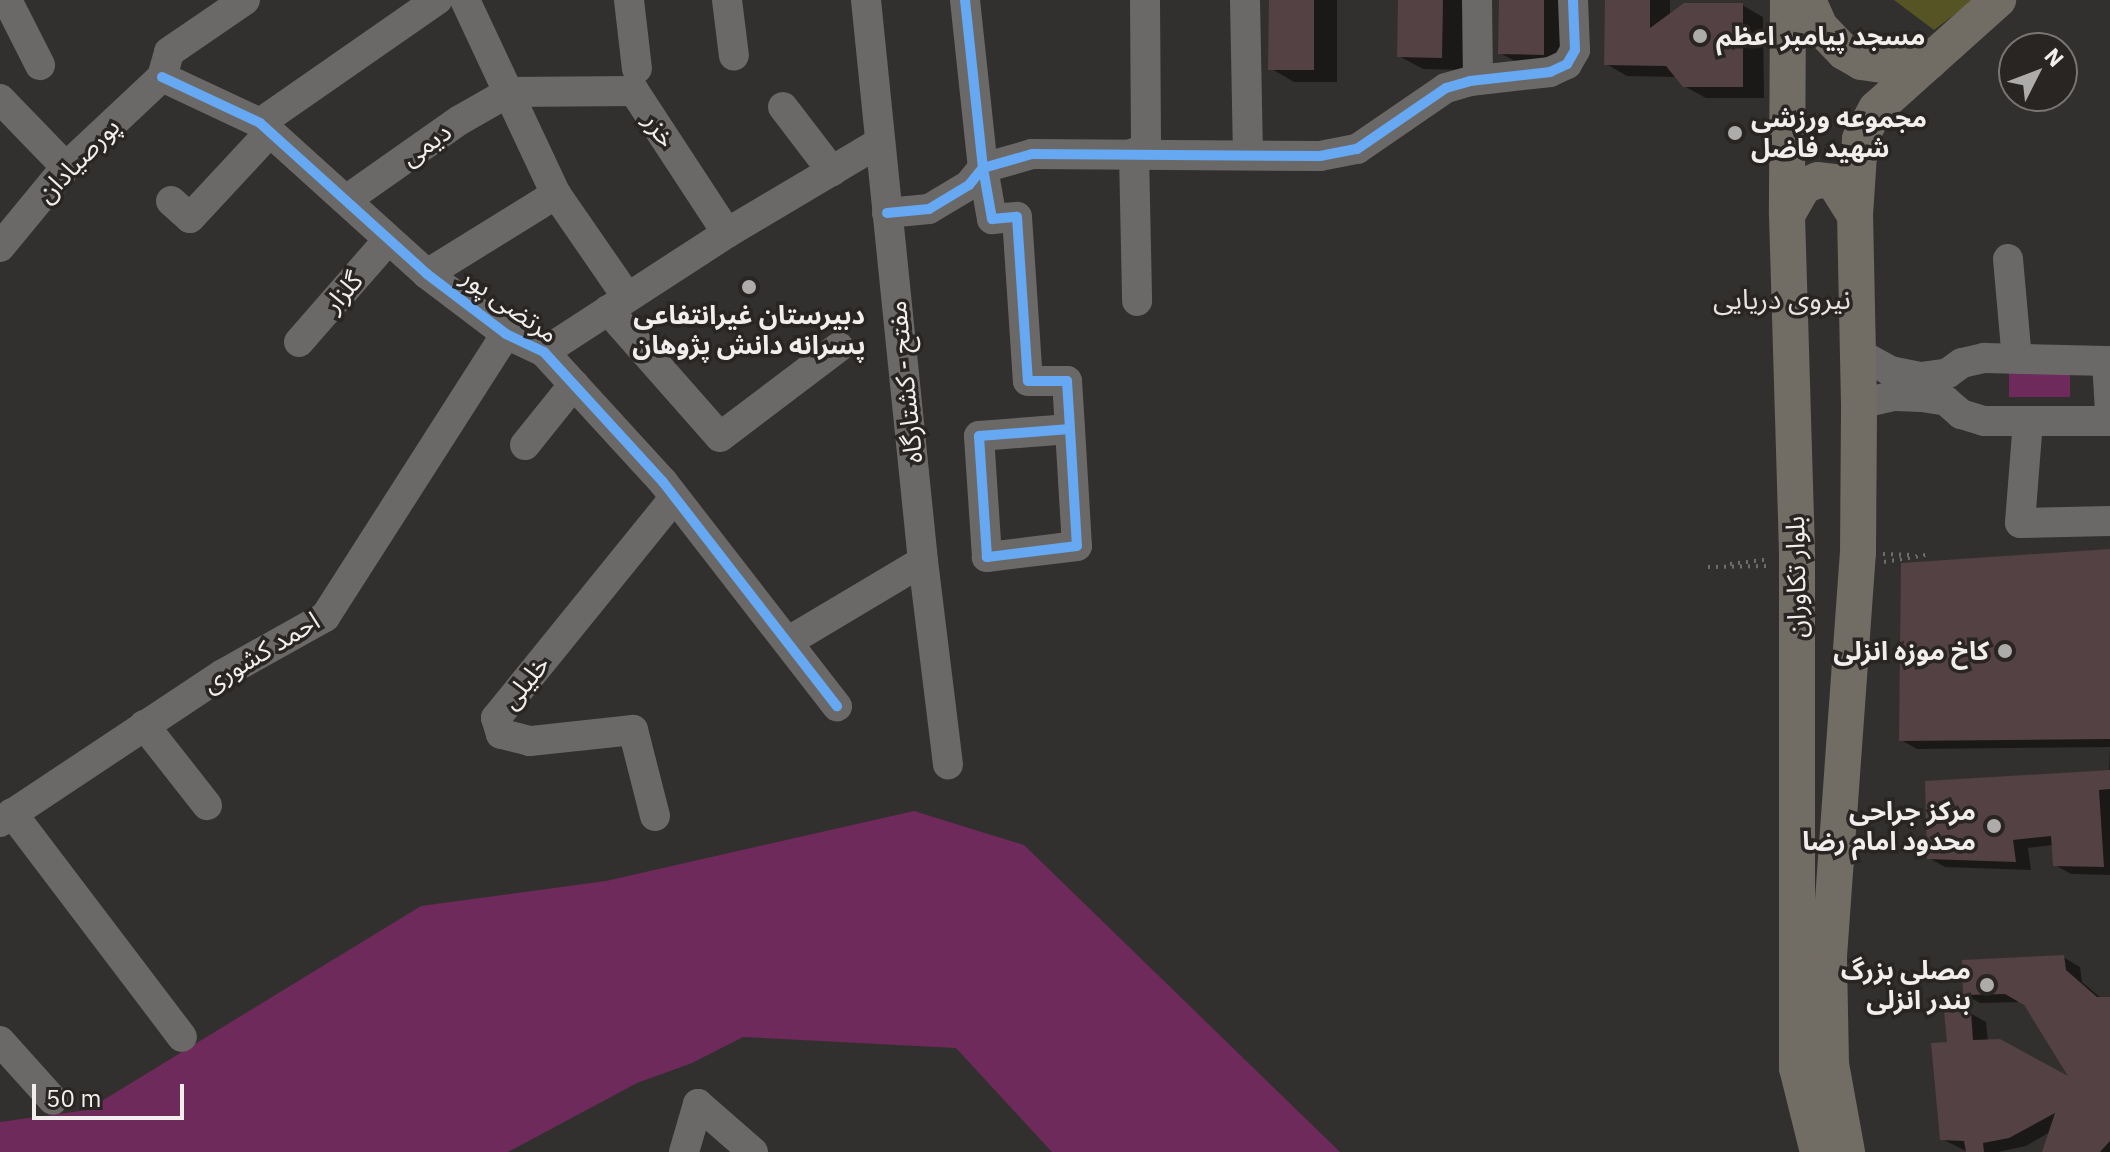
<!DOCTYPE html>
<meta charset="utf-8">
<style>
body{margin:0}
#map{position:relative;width:2110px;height:1152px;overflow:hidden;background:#32302e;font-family:"IBM Plex Sans","Noto Sans Arabic",sans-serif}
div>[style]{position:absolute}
.green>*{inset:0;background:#565324}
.water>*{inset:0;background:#6e2a5a}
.shadow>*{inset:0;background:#0007}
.building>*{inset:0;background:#534143}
.path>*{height:4px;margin-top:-2px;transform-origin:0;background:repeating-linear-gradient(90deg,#6e6d6c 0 2px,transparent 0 8px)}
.minor>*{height:30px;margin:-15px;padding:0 15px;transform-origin:15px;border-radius:15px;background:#6b6968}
.major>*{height:36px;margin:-18px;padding:0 18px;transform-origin:18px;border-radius:18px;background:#716c64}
.cycleway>*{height:10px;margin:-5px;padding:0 5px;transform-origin:5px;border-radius:5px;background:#66a8f1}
.dots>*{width:22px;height:22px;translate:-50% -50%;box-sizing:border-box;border:4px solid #292523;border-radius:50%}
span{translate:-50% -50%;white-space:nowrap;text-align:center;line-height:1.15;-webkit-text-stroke:7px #292523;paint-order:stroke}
.poi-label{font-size:26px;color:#f1eeed;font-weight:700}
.left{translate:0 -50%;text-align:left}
.right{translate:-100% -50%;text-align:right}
.street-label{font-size:26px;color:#f1eeed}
.neighbourhood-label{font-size:28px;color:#e8e2e0}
.north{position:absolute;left:1998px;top:32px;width:80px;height:80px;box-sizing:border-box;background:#292523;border:2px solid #797574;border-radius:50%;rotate:48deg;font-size:22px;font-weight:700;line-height:32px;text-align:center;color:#f1eeed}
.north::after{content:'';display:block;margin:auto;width:28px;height:36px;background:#aeacaa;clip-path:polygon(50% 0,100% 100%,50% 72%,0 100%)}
.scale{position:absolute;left:32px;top:1084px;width:152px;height:36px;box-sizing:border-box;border:4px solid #f1eeed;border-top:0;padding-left:10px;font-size:24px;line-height:28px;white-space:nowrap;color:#f1eeed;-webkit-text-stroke:6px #292523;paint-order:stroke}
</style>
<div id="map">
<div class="green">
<div style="clip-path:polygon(1894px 0,1974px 0,1934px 30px)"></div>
</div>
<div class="water">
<div style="clip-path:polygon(2009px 367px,2070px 367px,2070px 397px,2009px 397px)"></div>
<div style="clip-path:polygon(914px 811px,1024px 845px,1340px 1152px,1052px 1152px,956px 1048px,743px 1037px,692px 1063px,637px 1083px,508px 1152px,0 1152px,0 1122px,87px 1110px,421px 906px,606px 881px)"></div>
</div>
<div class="shadow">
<div style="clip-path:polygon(1271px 0,1337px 0,1337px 82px,1294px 82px,1270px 68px)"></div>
<div style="clip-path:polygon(1400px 0,1466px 0,1466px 70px,1423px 69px,1399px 56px)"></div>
<div style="clip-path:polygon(1501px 0,1568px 0,1567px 67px,1524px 66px,1500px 53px)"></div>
<div style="clip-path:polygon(1606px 0,1670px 0,1670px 16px,1742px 5px,1763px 17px,1764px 98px,1706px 98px,1684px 86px,1677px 77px,1627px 76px,1606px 64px)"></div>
<div style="clip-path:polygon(2110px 551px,2110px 875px,2071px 874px,2055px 865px,2054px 845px,2028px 848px,2031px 870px,1945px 867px,1929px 858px,2109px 772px,2110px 747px,1917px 749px,1901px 740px)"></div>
<div style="clip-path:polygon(2063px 957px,2080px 967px,2082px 982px,2102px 999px,2110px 999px,2110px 1152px,2044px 1152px,2050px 1132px,2026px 1146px,1998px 1152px,1968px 1152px,1942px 1139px,1949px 1044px,1970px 1013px,1986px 1022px,1988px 1041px,2073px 1081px,2022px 1002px,1980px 1003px,1964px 994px)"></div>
</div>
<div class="building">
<div style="clip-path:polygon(1269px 0,1314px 0,1314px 70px,1268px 70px)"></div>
<div style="clip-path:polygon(1398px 0,1443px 0,1442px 58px,1397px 57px)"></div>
<div style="clip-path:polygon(1499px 0,1544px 0,1544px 55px,1498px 54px)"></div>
<div style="clip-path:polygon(1605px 0,1650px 0,1650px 28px,1684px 3px,1743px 3px,1743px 87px,1683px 87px,1666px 66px,1604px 65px)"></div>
<div style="clip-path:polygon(2110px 549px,2110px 739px,1899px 741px,1901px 563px)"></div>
<div style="clip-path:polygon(2110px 770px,2110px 789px,2099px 790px,2104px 867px,2053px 866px,2051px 836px,2013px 840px,2016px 862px,1927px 859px,1925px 781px)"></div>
<div style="clip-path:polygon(2064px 955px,2066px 970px,2097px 997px,2110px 997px,2110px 1141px,2100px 1152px,2042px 1152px,2055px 1113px,2009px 1138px,1983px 1143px,1984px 1152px,1966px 1152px,1964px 1141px,1940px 1140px,1931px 1043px,1947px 1042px,1944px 1012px,1971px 1011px,1973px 1040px,2000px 1039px,2068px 1076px,2024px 1005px,2005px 994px,1963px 995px,1962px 960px)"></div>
</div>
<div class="path">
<div style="left:1883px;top:554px;width:31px;rotate:2deg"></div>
<div style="left:1884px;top:562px;width:42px;rotate:-9.7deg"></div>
<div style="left:1730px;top:564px;width:39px;rotate:-7deg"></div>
<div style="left:1708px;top:567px;width:63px;rotate:-0.9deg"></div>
</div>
<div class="minor">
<div style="left:7px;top:0;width:73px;rotate:63.1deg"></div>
<div style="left:465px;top:0;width:214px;rotate:64.9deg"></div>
<div style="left:556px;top:194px;width:125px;rotate:55.4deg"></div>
<div style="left:629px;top:0;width:69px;rotate:83.4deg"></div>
<div style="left:727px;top:0;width:56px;rotate:82.9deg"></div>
<div style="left:866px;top:0;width:564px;rotate:84.2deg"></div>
<div style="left:923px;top:561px;width:205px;rotate:83deg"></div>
<div style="left:965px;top:0;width:169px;rotate:83.9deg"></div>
<div style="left:983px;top:168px;width:52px;rotate:80deg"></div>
<div style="left:992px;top:219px;width:25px;rotate:-5deg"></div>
<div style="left:1017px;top:217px;width:164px;rotate:86.2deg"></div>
<div style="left:1028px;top:381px;width:39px"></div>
<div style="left:1067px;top:381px;width:48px;rotate:86.4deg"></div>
<div style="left:1070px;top:429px;width:117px;rotate:86.6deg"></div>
<div style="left:1077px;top:546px;width:91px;rotate:173deg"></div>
<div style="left:987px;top:557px;width:121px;rotate:-93.8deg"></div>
<div style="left:979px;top:436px;width:91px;rotate:-4.4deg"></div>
<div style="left:1145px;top:0;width:153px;rotate:89.6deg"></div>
<div style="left:1245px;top:0;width:154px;rotate:88.9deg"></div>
<div style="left:1477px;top:0;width:80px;rotate:89.3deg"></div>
<div style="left:162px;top:77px;width:108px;rotate:25.1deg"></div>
<div style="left:260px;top:123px;width:225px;rotate:42.1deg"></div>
<div style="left:427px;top:274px;width:99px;rotate:37.2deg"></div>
<div style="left:506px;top:334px;width:42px;rotate:25.3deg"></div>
<div style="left:544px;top:352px;width:176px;rotate:47.5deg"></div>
<div style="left:663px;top:482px;width:284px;rotate:52.2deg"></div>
<div style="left:162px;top:77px;width:26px;rotate:-74deg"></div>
<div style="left:169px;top:52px;width:92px;rotate:-34.4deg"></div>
<div style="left:0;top:99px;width:95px;rotate:45.9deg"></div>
<div style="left:783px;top:107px;width:81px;rotate:52.6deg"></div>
<div style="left:260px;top:123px;width:216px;rotate:-34.8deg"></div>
<div style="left:1134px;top:153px;width:148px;rotate:88.8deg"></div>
<div style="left:346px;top:200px;width:139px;rotate:-35.1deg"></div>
<div style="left:460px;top:120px;width:56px;rotate:-29.7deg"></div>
<div style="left:509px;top:92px;width:125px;rotate:-0.5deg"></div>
<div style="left:634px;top:91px;width:170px;rotate:56.8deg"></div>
<div style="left:171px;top:201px;width:25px;rotate:42deg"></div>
<div style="left:190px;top:218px;width:117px;rotate:-47.1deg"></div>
<div style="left:887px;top:213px;width:42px;rotate:-5.4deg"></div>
<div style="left:929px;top:209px;width:47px;rotate:-31deg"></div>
<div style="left:969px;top:185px;width:22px;rotate:-51deg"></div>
<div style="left:983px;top:168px;width:51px;rotate:-15.9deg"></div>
<div style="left:1032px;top:154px;width:288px;rotate:0.4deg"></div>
<div style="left:1320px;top:156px;width:38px;rotate:-11deg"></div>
<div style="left:1357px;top:149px;width:108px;rotate:-34.4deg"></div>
<div style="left:1446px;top:88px;width:25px;rotate:-16deg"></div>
<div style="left:1470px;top:81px;width:81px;rotate:-6.4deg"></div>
<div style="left:1550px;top:72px;width:19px;rotate:-25deg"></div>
<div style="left:1567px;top:64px;width:16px;rotate:-60deg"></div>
<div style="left:1575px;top:50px;width:50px;rotate:-92.3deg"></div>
<div style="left:0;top:247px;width:104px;rotate:-50.5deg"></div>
<div style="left:66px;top:167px;width:132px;rotate:-43.2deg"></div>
<div style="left:2008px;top:259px;width:100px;rotate:84.9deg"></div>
<div style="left:427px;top:274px;width:152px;rotate:-31.8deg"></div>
<div style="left:608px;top:310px;width:169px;rotate:48.6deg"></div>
<div style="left:720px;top:437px;width:149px;rotate:-37.1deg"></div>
<div style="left:299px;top:342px;width:134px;rotate:-48.9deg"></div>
<div style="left:544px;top:352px;width:218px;rotate:-33deg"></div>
<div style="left:727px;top:233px;width:178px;rotate:-30.7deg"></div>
<div style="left:1858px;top:353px;width:37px;rotate:29deg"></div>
<div style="left:1890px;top:371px;width:32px;rotate:11deg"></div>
<div style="left:1921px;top:377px;width:27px;rotate:-8deg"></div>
<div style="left:1948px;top:373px;width:17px;rotate:-36deg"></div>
<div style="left:1962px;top:363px;width:23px;rotate:-13deg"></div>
<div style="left:1984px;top:358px;width:123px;rotate:1.4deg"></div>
<div style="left:2107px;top:361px;width:51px;rotate:86.6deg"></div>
<div style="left:1859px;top:404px;width:37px;rotate:-13deg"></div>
<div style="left:1895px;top:396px;width:27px;rotate:2deg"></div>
<div style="left:1922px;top:397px;width:24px;rotate:9deg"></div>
<div style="left:1946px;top:401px;width:20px;rotate:41deg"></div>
<div style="left:1961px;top:414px;width:24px;rotate:17deg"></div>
<div style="left:1984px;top:421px;width:126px"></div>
<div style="left:2028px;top:421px;width:102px;rotate:94.5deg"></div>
<div style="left:2020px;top:523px;width:90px;rotate:-1.3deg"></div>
<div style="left:525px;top:445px;width:78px;rotate:-51.2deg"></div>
<div style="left:789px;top:641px;width:156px;rotate:-30.8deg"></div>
<div style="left:144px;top:725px;width:102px;rotate:51.8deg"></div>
<div style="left:12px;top:813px;width:281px;rotate:52.8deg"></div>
<div style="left:655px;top:816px;width:89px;rotate:-104.3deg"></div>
<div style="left:633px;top:730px;width:104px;rotate:173.9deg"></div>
<div style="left:530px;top:741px;width:30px;rotate:-166deg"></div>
<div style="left:501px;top:734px;width:17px;rotate:-107deg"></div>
<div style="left:496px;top:718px;width:283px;rotate:-51deg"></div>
<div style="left:0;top:822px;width:268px;rotate:-33.6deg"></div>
<div style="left:223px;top:674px;width:117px;rotate:-29.2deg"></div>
<div style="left:325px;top:617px;width:336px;rotate:-57.4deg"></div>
<div style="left:0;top:1041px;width:79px;rotate:48.1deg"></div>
<div style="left:684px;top:1152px;width:50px;rotate:-73.7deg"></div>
<div style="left:698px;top:1104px;width:73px;rotate:41.1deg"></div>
</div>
<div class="major">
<div style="left:1788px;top:0;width:215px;rotate:90.3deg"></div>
<div style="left:1787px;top:215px;width:341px;rotate:88.3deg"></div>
<div style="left:1797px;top:556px;width:512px;rotate:90deg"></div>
<div style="left:1797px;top:1068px;width:87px;rotate:76deg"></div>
<div style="left:1808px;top:0;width:30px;rotate:66deg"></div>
<div style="left:1820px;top:27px;width:35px;rotate:46deg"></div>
<div style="left:1844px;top:52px;width:20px;rotate:30deg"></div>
<div style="left:1861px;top:62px;width:30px;rotate:8deg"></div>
<div style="left:1891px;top:66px;width:39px;rotate:-7deg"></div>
<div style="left:1787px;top:215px;width:34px;rotate:-60deg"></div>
<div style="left:1804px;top:186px;width:15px;rotate:-23deg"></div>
<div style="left:1818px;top:180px;width:16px;rotate:7deg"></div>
<div style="left:1834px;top:182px;width:39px;rotate:58deg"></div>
<div style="left:1847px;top:1152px;width:89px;rotate:-100.3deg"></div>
<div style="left:1831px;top:1064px;width:108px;rotate:-91.1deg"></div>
<div style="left:1829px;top:956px;width:404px;rotate:-85.9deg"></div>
<div style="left:1858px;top:553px;width:149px;rotate:-89.6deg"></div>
<div style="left:1859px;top:404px;width:189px;rotate:-91.2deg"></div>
<div style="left:1855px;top:215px;width:76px;rotate:-86.2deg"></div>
<div style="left:1860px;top:139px;width:34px;rotate:-62deg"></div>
<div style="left:1876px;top:109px;width:164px;rotate:-41.8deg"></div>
</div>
<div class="cycleway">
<div style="left:965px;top:0;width:169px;rotate:83.9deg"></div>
<div style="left:983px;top:168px;width:52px;rotate:80deg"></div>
<div style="left:992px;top:219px;width:25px;rotate:-5deg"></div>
<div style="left:1017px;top:217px;width:164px;rotate:86.2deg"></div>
<div style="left:1028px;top:381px;width:39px"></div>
<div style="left:1067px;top:381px;width:48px;rotate:86.4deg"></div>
<div style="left:1070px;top:429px;width:117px;rotate:86.6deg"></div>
<div style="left:1077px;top:546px;width:91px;rotate:173deg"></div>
<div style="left:987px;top:557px;width:121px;rotate:-93.8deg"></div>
<div style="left:979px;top:436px;width:91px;rotate:-4.4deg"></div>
<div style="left:162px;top:77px;width:108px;rotate:25.1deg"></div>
<div style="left:260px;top:123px;width:225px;rotate:42.1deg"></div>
<div style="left:427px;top:274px;width:99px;rotate:37.2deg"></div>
<div style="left:506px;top:334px;width:42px;rotate:25.3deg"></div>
<div style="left:544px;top:352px;width:176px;rotate:47.5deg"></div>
<div style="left:663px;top:482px;width:284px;rotate:52.2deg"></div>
<div style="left:887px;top:213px;width:42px;rotate:-5.4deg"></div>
<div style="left:929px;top:209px;width:47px;rotate:-31deg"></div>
<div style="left:969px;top:185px;width:22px;rotate:-51deg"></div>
<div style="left:983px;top:168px;width:51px;rotate:-15.9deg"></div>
<div style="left:1032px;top:154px;width:288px;rotate:0.4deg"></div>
<div style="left:1320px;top:156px;width:38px;rotate:-11deg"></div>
<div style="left:1357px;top:149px;width:108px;rotate:-34.4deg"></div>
<div style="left:1446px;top:88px;width:25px;rotate:-16deg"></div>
<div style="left:1470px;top:81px;width:81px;rotate:-6.4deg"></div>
<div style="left:1550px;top:72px;width:19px;rotate:-25deg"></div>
<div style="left:1567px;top:64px;width:16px;rotate:-60deg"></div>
<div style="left:1575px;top:50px;width:50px;rotate:-92.3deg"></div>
</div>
<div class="dots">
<div style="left:1700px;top:36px;background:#aeacaa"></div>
<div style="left:1735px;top:133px;background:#aeacaa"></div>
<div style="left:749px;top:287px;background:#aeacaa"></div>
<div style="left:2005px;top:651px;background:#aeacaa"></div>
<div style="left:1994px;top:826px;background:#aeacaa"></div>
<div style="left:1987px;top:985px;background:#aeacaa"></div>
</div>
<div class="poi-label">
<span class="left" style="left:1716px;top:36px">مسجد پیامبر اعظم</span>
<span class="left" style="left:1751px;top:133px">مجموعه ورزشی<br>شهید فاضل</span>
<span style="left:749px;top:330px">دبیرستان غیرانتفاعی<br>پسرانه دانش پژوهان</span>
<span class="right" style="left:1989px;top:651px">کاخ موزه انزلی</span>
<span class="right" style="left:1976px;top:826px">مرکز جراحی<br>محدود امام رضا</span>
<span class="right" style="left:1971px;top:985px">مصلی بزرگ<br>بندر انزلی</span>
</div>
<div class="street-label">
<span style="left:660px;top:130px;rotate:57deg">خزر</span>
<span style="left:426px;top:144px;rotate:-35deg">دیمی</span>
<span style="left:78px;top:160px;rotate:-46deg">پورصیادان</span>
<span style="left:343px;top:292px;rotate:-49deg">گلزار</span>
<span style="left:510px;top:305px;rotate:35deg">مرتضی پور</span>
<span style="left:905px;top:382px;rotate:-96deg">مفتح - کشتارگاه</span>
<span style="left:1796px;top:577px;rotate:-91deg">بلوار تکاوران</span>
<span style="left:261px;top:652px;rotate:-31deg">احمد کشوری</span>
<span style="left:525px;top:682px;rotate:-51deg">خلیلی</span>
</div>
<div class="neighbourhood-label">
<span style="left:1782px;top:299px">نیروی دریایی</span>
</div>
<div class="north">N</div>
<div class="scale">50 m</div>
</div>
